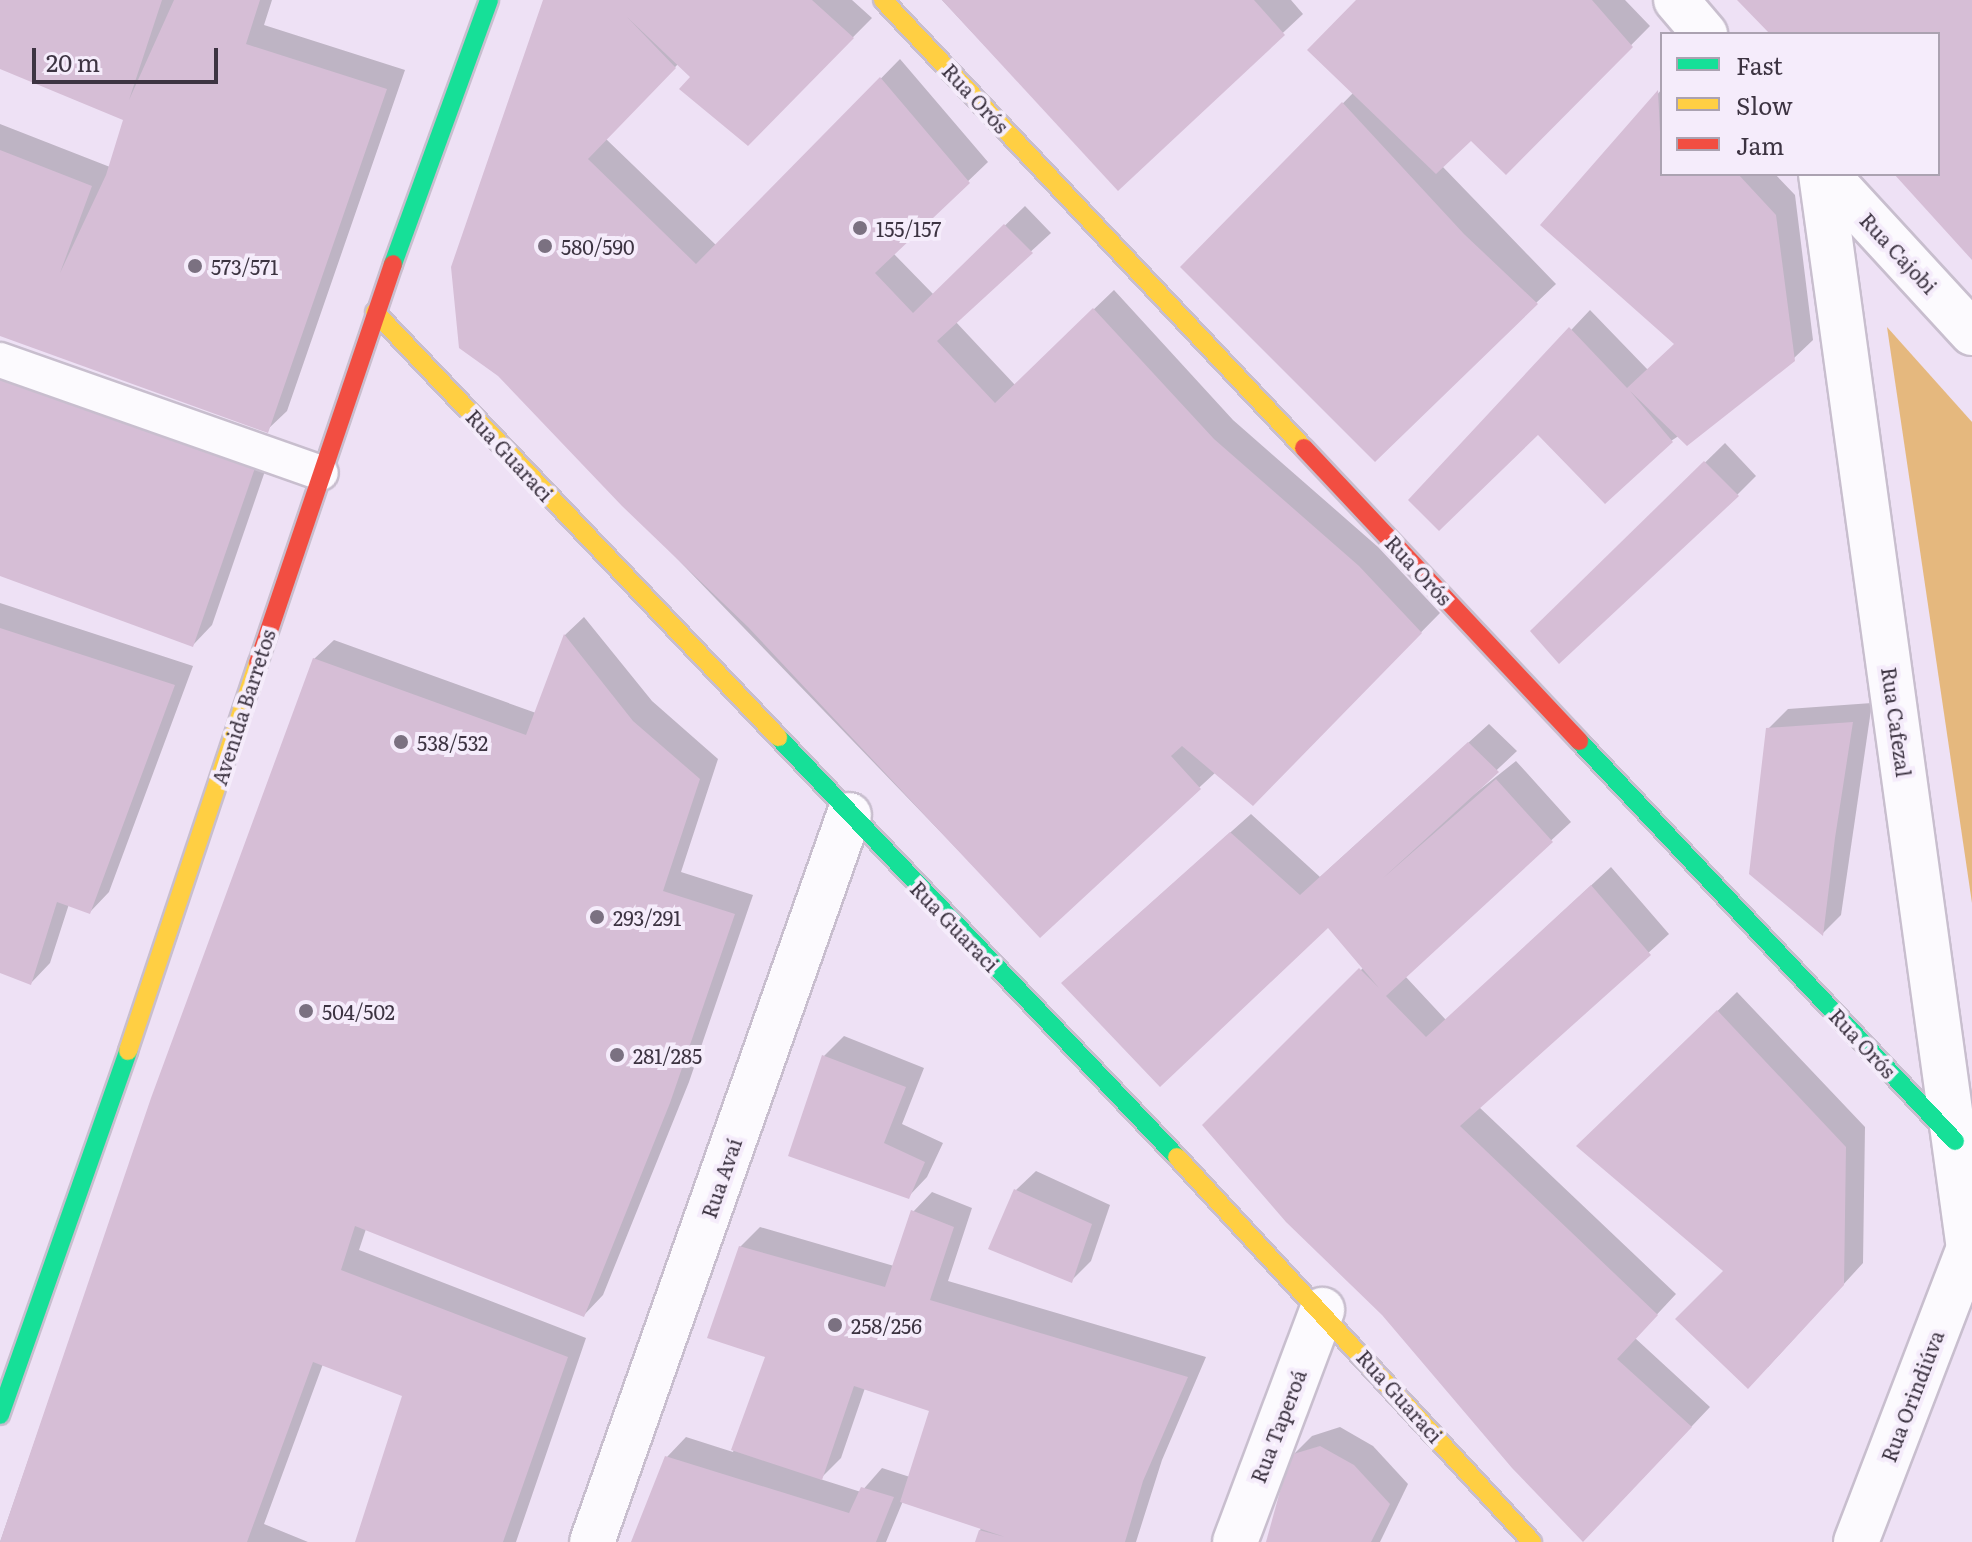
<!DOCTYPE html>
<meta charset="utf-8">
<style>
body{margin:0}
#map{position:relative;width:1972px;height:1542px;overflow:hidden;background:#eee1f5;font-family:Literata,serif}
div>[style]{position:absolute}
.forest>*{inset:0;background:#e5b87e}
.shadow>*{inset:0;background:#0003}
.building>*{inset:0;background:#d6bed6}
.roads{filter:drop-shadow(2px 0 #c8bece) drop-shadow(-2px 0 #c8bece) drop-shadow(0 2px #c8bece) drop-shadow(0 -2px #c8bece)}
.lane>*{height:34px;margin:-17px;padding:0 17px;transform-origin:17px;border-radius:17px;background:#fcfafe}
.street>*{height:44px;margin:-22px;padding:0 22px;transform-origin:22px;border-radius:22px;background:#fcfafe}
.fast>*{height:18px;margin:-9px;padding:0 9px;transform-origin:9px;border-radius:9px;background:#16e098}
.slow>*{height:18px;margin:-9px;padding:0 9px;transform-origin:9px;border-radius:9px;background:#ffcf43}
.jam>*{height:18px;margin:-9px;padding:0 9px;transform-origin:9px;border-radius:9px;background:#f24e42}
.dots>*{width:22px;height:22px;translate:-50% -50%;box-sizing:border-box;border:4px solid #f5ecfb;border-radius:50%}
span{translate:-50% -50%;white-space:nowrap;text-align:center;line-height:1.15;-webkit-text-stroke:8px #f5ecfb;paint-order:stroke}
.street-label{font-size:20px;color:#3d3442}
.poi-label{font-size:20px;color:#3d3442}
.left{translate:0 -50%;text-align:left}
.legend{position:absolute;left:1660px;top:32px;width:280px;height:144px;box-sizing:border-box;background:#f5ecfb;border:2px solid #aba2b1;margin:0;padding:10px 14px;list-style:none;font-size:24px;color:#3d3442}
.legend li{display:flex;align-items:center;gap:16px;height:40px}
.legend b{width:40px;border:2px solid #aba2b1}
.scale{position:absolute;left:32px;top:48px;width:186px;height:36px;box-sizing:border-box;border:4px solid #3d3442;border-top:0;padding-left:10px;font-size:24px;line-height:28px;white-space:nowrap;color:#3d3442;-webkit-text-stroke:6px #f5ecfb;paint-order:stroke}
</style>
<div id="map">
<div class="forest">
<div style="clip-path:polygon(1887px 327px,1972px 422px,1972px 903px)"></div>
</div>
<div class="shadow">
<div style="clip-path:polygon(0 0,272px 0,264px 25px,405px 70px,287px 411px,267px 430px,0 335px,0 124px,110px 167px,126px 118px,0 67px)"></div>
<div style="clip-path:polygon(545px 0,852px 0,872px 18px,748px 143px,679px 63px,606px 139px,717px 246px,900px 59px,988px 162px,893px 253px,934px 295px,1025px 206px,1051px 233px,955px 321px,1015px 385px,1114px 290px,1233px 420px,1378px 547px,1440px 613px,1253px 803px,1216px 772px,1040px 935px,499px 374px,453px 267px)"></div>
<div style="clip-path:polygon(942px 0,1291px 0,1303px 14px,1118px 188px)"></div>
<div style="clip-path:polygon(1358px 0,1625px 0,1650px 26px,1506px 172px,1471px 138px,1442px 166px,1556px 284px,1536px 303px,1183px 267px,1354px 92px)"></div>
<div style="clip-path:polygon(1662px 89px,1662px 174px,1775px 174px,1795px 195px,1813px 340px,1793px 359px,1671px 441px,1538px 433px,1411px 500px,1590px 310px,1648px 370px,1676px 344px,1543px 225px)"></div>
<div style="clip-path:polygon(0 343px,274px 445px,212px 625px,193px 645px,0 574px)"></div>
<div style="clip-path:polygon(1725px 443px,1756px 476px,1737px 495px,1533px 631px)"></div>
<div style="clip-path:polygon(0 603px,193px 666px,109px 892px,90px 912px,69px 904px,50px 963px,31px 983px,0 971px)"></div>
<div style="clip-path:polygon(584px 617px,652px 701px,718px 759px,681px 872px,753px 895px,689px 1082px,603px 1295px,584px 1315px,366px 1229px,359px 1250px,586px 1338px,516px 1542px,358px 1542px,404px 1395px,323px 1364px,264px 1524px,308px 1542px,0 1542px,153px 1099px,314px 659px,334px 640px,536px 713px,565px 635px)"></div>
<div style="clip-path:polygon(1872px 703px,1841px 915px,1823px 933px,1768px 729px,1788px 709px)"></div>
<div style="clip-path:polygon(1489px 724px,1517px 751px,1453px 811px,1516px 761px,1571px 822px,1405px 976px,1446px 1020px,1611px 867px,1669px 934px,1479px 1107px,1676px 1294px,1635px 1338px,1710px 1407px,1603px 1520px,1384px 1314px,1204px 1125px,1364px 967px,1328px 925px,1083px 964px,1251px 814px,1320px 877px)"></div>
<div style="clip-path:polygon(1737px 992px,1865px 1127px,1863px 1263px,1768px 1367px,1726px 1271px,1598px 1127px)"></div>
<div style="clip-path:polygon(844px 1036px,924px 1068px,902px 1124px,943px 1143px,927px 1177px,908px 1197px,790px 1154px,824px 1056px)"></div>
<div style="clip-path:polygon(1036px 1171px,1110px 1205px,1091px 1261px,1071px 1281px,990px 1248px,1016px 1190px)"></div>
<div style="clip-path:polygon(evenodd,932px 1192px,972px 1208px,948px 1281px,1206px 1357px,1162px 1460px,1136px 1542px,977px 1542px,981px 1527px,903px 1501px,886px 1542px,634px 1542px,667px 1457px,686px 1437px,733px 1452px,768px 1356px,740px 1247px,760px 1227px,894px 1266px,913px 1212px,932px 1192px,865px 1388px,931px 1409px,910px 1477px,882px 1468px,861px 1492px,820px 1479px,841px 1458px,865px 1388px)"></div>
<div style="clip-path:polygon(1340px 1427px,1373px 1446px,1408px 1484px,1380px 1542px,1268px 1542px,1292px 1456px,1312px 1436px)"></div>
</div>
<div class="building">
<div style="clip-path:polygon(0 0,162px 0,129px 100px,174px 0,260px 0,246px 44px,387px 89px,268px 433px,0 336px,0 150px,92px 186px,60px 273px,106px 175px,123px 120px,0 69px)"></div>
<div style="clip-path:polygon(543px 0,812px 0,854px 38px,748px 146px,679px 89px,690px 77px,627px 17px,676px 68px,588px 159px,696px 264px,880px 77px,970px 183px,875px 273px,913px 313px,1004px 224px,1033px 253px,937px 341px,995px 403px,1093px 308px,1214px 439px,1359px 566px,1422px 633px,1253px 806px,1182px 746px,1171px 756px,1201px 789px,1040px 938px,748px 627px,622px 506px,498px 376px,459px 348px,451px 267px)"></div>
<div style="clip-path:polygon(942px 0,1254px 0,1285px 35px,1118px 191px)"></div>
<div style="clip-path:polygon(1356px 0,1592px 0,1633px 47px,1506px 175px,1471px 141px,1436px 174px,1307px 50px)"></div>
<div style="clip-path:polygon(1737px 0,1972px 0,1972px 260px,1894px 174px,1938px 174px,1938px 34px,1770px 34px)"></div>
<div style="clip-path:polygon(1658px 90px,1662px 174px,1738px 174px,1776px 215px,1795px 361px,1687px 446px,1630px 391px,1673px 442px,1605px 504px,1538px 435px,1439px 531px,1408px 500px,1569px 327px,1627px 388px,1674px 344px,1540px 225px)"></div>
<div style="clip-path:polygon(1342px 102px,1464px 234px,1538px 304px,1375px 462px,1180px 267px)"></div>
<div style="clip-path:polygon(0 369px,256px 465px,193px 647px,0 576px)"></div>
<div style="clip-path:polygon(1704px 461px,1739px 496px,1559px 664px,1530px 631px)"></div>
<div style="clip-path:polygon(0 628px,175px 685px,90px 914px,57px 902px,31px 985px,0 973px)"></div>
<div style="clip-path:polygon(564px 634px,633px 721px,700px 779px,663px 891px,735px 914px,670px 1103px,584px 1317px,355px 1226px,341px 1270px,568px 1357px,503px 1542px,355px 1542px,402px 1396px,313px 1362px,247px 1542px,0 1542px,151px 1098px,313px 658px,526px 735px)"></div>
<div style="clip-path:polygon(1853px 722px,1835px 838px,1823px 936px,1749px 874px,1766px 728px)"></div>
<div style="clip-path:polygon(1468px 742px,1499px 772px,1382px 879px,1496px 779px,1553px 842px,1386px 996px,1426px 1037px,1591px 885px,1651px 955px,1460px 1126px,1658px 1315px,1617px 1359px,1692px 1427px,1583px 1542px,1512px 1468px,1382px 1315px,1286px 1222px,1202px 1125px,1359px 968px,1379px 988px,1328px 928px,1160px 1087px,1061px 983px,1230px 832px,1300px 895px)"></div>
<div style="clip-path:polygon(1717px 1010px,1846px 1147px,1844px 1285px,1748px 1389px,1675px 1319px,1723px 1271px,1576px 1146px)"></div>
<div style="clip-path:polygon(822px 1055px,906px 1087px,884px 1143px,925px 1162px,909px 1199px,788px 1156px)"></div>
<div style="clip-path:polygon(1014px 1189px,1092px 1224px,1072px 1283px,988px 1249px)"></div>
<div style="clip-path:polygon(911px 1210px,954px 1227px,930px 1300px,1188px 1377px,1143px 1481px,1125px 1542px,975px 1542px,979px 1530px,1005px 1537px,900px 1502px,929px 1411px,854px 1386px,822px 1480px,731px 1450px,765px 1357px,707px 1338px,739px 1246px,885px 1287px)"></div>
<div style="clip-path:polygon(1320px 1446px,1354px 1465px,1390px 1504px,1371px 1542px,1266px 1542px,1290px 1455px)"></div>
<div style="clip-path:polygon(665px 1456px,849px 1513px,861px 1487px,894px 1497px,876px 1542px,631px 1542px)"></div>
</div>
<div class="roads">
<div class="lane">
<div style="left:0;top:360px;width:340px;rotate:19.4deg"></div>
</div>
<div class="street">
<div style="left:1676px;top:0;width:45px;rotate:49.5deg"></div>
<div style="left:1821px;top:174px;width:1107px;rotate:82.16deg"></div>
<div style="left:1826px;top:174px;width:216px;rotate:47.4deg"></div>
<div style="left:592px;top:1542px;width:771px;rotate:-70.53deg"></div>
<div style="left:1235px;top:1542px;width:248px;rotate:-69.4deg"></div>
<div style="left:1856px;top:1542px;width:313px;rotate:-69deg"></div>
</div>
<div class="fast">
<div style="left:393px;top:264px;width:281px;rotate:-70deg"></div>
<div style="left:778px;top:737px;width:579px;rotate:46.47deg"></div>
<div style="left:1579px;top:741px;width:549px;rotate:46.77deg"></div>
<div style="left:0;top:1415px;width:386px;rotate:-70.6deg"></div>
</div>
<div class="slow">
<div style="left:883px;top:0;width:615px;rotate:46.78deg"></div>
<div style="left:375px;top:312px;width:586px;rotate:46.52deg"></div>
<div style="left:128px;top:1051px;width:409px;rotate:-71.5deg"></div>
<div style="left:1177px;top:1157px;width:524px;rotate:47.32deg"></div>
</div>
<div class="jam">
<div style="left:1304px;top:448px;width:402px;rotate:46.8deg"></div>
<div style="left:258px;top:663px;width:421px;rotate:-71.3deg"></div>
</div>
</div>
<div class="dots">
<div style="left:860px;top:228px;background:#7b7181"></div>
<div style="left:545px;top:246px;background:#7b7181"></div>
<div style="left:195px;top:266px;background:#7b7181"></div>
<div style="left:401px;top:742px;background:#7b7181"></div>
<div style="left:597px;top:917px;background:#7b7181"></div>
<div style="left:306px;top:1011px;background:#7b7181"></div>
<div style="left:617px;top:1055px;background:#7b7181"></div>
<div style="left:835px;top:1325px;background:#7b7181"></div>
</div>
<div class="street-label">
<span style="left:976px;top:98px;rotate:47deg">Rua Orós</span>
<span style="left:1899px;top:253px;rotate:47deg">Rua Cajobi</span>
<span style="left:510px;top:455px;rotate:47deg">Rua Guaraci</span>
<span style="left:1419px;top:570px;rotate:47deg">Rua Orós</span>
<span style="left:243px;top:707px;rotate:-72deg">Avenida Barretos</span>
<span style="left:1897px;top:722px;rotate:82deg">Rua Cafezal</span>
<span style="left:955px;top:926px;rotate:46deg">Rua Guaraci</span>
<span style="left:1863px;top:1043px;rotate:47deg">Rua Orós</span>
<span style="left:721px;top:1178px;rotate:-71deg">Rua Avaí</span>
<span style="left:1400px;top:1396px;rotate:48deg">Rua Guaraci</span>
<span style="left:1912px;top:1396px;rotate:-69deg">Rua Orindiúva</span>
<span style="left:1278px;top:1426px;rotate:-69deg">Rua Taperoá</span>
</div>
<div class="poi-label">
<span class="left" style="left:876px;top:228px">155/157</span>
<span class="left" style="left:561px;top:246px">580/590</span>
<span class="left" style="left:211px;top:266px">573/571</span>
<span class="left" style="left:417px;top:742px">538/532</span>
<span class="left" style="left:613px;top:917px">293/291</span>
<span class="left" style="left:322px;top:1011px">504/502</span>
<span class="left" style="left:633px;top:1055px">281/285</span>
<span class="left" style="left:851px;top:1325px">258/256</span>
</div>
<ul class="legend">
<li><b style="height:10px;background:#16e098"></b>Fast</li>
<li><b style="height:10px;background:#ffcf43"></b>Slow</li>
<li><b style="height:10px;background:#f24e42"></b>Jam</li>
</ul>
<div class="scale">20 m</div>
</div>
